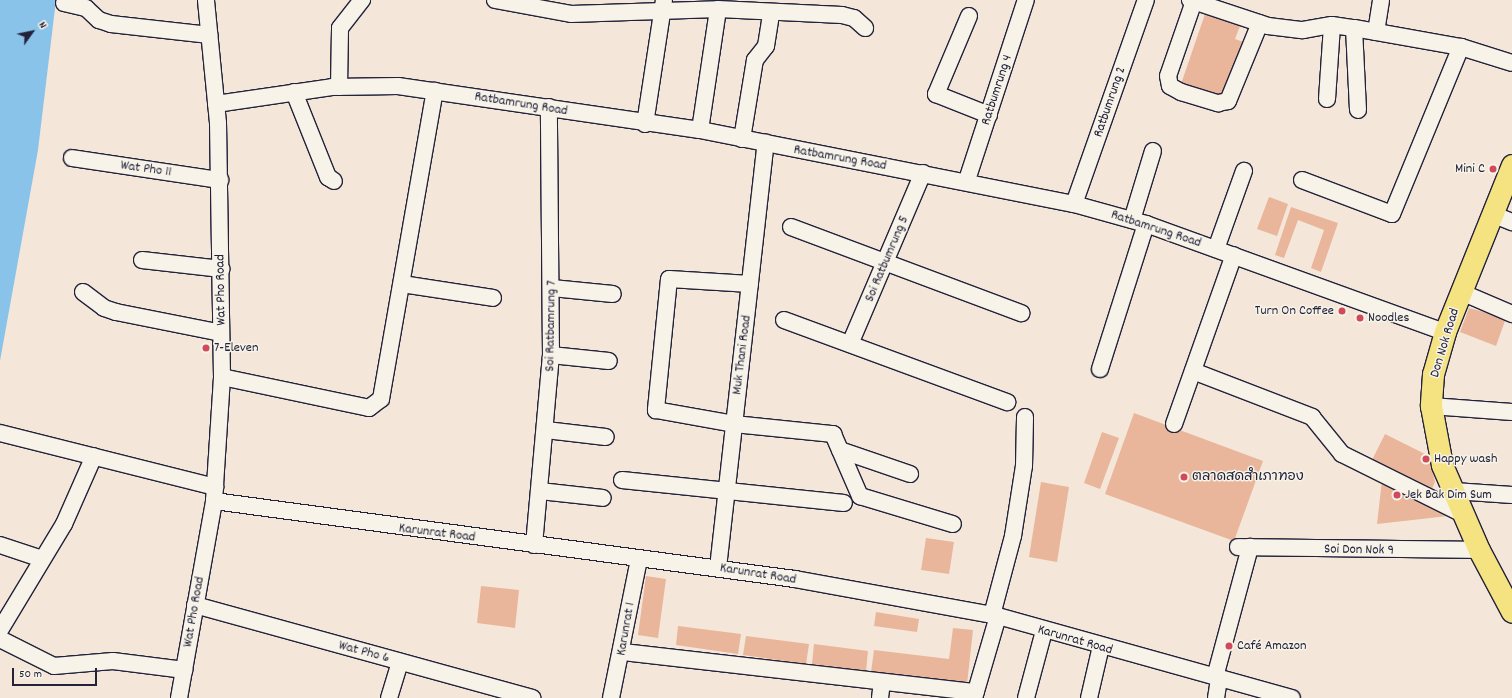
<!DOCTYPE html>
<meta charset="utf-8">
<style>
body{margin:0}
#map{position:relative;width:1512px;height:698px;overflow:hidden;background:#f4e7d9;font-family:Dekko,"Playpen Sans Thai",sans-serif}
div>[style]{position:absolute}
.water>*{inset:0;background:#8ac3e9}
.building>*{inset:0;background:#e9b69b}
.roads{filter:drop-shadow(1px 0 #22223b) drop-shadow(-1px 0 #22223b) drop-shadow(0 1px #22223b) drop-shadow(0 -1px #22223b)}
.minor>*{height:16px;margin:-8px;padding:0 8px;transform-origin:8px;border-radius:8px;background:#f7f3e8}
.major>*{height:21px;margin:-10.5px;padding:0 10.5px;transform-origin:10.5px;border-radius:10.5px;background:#f5e382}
.dots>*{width:11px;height:11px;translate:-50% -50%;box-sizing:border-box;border:2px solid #f7f3e8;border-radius:50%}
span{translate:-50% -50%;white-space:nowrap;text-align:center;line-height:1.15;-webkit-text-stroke:3px #f7f3e8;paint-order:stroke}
.street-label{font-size:14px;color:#22223b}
.poi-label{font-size:14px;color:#22223b}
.right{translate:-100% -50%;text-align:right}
.left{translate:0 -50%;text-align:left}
.north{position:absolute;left:12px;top:12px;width:40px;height:40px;-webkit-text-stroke:3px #f7f3e8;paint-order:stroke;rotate:57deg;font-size:11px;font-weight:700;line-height:16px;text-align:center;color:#22223b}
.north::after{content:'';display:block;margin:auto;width:14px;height:18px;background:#22223b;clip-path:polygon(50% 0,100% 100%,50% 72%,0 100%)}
.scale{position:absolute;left:12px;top:668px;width:85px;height:18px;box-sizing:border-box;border:2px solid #22223b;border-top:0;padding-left:5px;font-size:12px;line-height:14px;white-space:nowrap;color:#22223b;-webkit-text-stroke:3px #f7f3e8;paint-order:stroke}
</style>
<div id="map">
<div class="water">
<div style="clip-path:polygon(0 0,56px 0,38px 150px,0 361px)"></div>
</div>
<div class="building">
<div style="clip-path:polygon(1205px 14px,1240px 26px,1235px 39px,1246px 43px,1226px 100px,1181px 84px)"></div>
<div style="clip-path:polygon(1269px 197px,1288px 204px,1277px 236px,1257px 229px)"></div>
<div style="clip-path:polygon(1291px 207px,1338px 223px,1321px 272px,1311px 268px,1324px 230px,1298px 220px,1284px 258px,1275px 255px)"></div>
<div style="clip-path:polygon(1469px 308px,1506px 318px,1496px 346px,1460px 332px)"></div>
<div style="clip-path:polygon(1134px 413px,1263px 461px,1234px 541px,1105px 494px)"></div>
<div style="clip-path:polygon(1102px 432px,1119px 438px,1100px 489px,1084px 483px)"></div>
<div style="clip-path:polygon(1385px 434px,1429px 456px,1435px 482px,1431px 491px,1371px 462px)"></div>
<div style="clip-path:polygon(1382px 480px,1448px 511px,1448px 516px,1377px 524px)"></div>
<div style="clip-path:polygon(1041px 482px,1069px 487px,1057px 562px,1029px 557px)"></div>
<div style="clip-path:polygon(926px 538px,954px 542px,949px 574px,921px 570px)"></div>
<div style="clip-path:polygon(646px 576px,666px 579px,658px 638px,638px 635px)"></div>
<div style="clip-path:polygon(481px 586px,519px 590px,515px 628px,477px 623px)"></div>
<div style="clip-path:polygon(876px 612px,919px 619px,917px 632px,874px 626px)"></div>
<div style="clip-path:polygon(678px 626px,741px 634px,738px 654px,676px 645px)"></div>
<div style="clip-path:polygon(953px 628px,973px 630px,967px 684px,871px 672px,874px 650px,949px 659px)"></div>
<div style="clip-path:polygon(746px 636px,809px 644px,806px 664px,743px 655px)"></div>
<div style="clip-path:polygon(814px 644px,868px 651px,866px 671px,812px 664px)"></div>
</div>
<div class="roads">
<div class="minor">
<div style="left:495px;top:0;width:77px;rotate:10.4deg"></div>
<div style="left:571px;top:14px;width:147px;rotate:-1.9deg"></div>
<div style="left:718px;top:9px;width:124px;rotate:2.8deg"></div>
<div style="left:842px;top:15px;width:12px;rotate:14deg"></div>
<div style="left:854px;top:18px;width:15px;rotate:42deg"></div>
<div style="left:1190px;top:0;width:82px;rotate:18.4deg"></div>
<div style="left:1268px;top:26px;width:35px;rotate:7deg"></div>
<div style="left:1303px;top:30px;width:29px;rotate:-10deg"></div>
<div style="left:1332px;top:25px;width:22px;rotate:8deg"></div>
<div style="left:1354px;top:28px;width:109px;rotate:10.1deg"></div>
<div style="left:1461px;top:47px;width:53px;rotate:17.4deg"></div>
<div style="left:1194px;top:1px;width:79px;rotate:109.1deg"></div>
<div style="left:1168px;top:76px;width:10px;rotate:79deg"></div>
<div style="left:1170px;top:86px;width:13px;rotate:29deg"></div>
<div style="left:1181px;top:92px;width:39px;rotate:17deg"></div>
<div style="left:1218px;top:103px;width:10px;rotate:-11deg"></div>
<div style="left:1228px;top:101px;width:84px;rotate:-67.7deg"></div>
<div style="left:64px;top:3px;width:23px;rotate:13deg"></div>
<div style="left:86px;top:8px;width:18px;rotate:43deg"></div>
<div style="left:99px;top:20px;width:13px;rotate:18deg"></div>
<div style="left:111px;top:24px;width:99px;rotate:6.4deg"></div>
<div style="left:969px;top:16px;width:85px;rotate:112.9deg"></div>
<div style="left:936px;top:94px;width:57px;rotate:21.6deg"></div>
<div style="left:1354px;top:28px;width:82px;rotate:87.2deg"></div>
<div style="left:1376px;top:32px;width:32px;rotate:-81deg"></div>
<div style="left:339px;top:87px;width:59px;rotate:-89deg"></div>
<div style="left:340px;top:28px;width:36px;rotate:-52deg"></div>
<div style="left:294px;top:92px;width:92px;rotate:68.2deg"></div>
<div style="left:328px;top:177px;width:7px;rotate:34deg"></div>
<div style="left:1327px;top:99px;width:74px;rotate:-86.1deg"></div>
<div style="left:216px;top:104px;width:117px;rotate:-8.3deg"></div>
<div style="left:332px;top:87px;width:66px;rotate:-0.9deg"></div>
<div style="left:398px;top:86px;width:305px;rotate:8.3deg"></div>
<div style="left:700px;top:130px;width:381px;rotate:11.2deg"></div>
<div style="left:1074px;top:204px;width:75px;rotate:15.5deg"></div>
<div style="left:1146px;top:224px;width:318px;rotate:19.9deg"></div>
<div style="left:645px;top:124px;width:125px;rotate:-81.3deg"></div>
<div style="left:700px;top:130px;width:122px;rotate:-81.5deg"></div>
<div style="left:742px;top:139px;width:80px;rotate:-80.7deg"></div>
<div style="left:755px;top:60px;width:18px;rotate:-52deg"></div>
<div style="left:766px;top:46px;width:33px;rotate:-81deg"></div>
<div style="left:72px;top:158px;width:150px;rotate:8.5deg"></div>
<div style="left:967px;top:180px;width:189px;rotate:-71.9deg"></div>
<div style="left:1302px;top:180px;width:96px;rotate:20.7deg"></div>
<div style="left:1392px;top:214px;width:181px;rotate:-67.6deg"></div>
<div style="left:1074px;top:204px;width:216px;rotate:-70.6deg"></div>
<div style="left:1492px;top:214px;width:22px;rotate:22deg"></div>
<div style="left:1132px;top:220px;width:72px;rotate:-73.1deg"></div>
<div style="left:791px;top:227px;width:246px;rotate:20.5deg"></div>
<div style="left:1216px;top:249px;width:83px;rotate:-70.3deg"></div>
<div style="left:142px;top:260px;width:80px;rotate:6.5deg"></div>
<div style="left:402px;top:284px;width:92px;rotate:8.7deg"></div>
<div style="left:750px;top:284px;width:81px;rotate:-176.5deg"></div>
<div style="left:669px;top:279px;width:132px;rotate:95.7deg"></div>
<div style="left:656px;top:410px;width:79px;rotate:10.2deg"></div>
<div style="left:734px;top:424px;width:100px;rotate:5.8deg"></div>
<div style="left:833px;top:434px;width:68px;rotate:66.5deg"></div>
<div style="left:860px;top:496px;width:97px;rotate:16.8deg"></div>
<div style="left:552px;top:288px;width:61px;rotate:5.6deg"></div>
<div style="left:83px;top:292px;width:26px;rotate:37deg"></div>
<div style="left:104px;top:308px;width:13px;rotate:18deg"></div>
<div style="left:116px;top:312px;width:107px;rotate:11.3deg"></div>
<div style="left:1461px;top:292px;width:56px;rotate:23.3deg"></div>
<div style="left:784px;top:320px;width:238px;rotate:20.2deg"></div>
<div style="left:850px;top:344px;width:186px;rotate:-66.9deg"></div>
<div style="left:551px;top:355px;width:58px;rotate:5.9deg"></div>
<div style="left:1100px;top:369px;width:152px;rotate:-72.4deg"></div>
<div style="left:1193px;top:371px;width:128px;rotate:21.1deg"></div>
<div style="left:1312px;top:417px;width:48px;rotate:51deg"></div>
<div style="left:1342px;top:454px;width:137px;rotate:26.4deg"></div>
<div style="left:222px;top:377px;width:150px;rotate:11.9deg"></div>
<div style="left:369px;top:408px;width:15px;rotate:-37deg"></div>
<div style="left:381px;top:399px;width:313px;rotate:-80.1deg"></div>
<div style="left:1431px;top:406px;width:81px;rotate:4.2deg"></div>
<div style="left:1174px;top:424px;width:179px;rotate:-70.5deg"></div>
<div style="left:546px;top:430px;width:60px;rotate:6.7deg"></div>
<div style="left:0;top:433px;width:222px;rotate:14.1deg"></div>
<div style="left:840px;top:450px;width:74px;rotate:18.9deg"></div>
<div style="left:622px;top:480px;width:223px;rotate:5.9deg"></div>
<div style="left:540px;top:491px;width:63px;rotate:6.3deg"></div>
<div style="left:1454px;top:491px;width:58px;rotate:3.9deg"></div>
<div style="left:214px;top:501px;width:586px;rotate:7.65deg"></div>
<div style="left:795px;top:579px;width:206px;rotate:10.3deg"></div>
<div style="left:998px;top:616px;width:305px;rotate:15.6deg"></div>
<div style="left:0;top:545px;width:44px;rotate:18.4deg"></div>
<div style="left:534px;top:545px;width:191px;rotate:-84.9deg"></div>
<div style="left:551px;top:355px;width:248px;rotate:-90.5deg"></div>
<div style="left:1238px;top:547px;width:241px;rotate:0.7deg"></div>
<div style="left:718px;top:568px;width:428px;rotate:-83.6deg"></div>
<div style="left:195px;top:605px;width:350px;rotate:15.4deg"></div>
<div style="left:992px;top:615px;width:82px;rotate:-75.1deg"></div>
<div style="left:1013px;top:536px;width:71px;rotate:-81.1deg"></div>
<div style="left:1024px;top:466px;width:49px;rotate:-88.8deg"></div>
<div style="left:0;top:630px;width:124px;rotate:-58.9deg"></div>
<div style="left:64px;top:524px;width:74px;rotate:-66.2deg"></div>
<div style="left:0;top:639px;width:60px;rotate:26.6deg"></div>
<div style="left:54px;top:666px;width:59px;rotate:-4.8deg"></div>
<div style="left:113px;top:661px;width:72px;rotate:7.2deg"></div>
<div style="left:623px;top:652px;width:355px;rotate:6.5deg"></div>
<div style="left:1215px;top:677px;width:135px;rotate:-74.9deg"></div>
<div style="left:179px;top:698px;width:200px;rotate:-79.9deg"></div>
<div style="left:214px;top:501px;width:124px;rotate:-86.3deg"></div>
<div style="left:222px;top:377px;width:254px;rotate:-90.9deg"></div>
<div style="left:218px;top:123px;width:124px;rotate:-95.6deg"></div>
<div style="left:389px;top:698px;width:38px;rotate:-73deg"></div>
<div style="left:611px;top:698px;width:142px;rotate:-78.6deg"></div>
<div style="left:880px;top:698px;width:16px;rotate:-83deg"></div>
<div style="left:974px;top:698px;width:85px;rotate:-73.7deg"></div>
<div style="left:1026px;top:698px;width:69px;rotate:-75deg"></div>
<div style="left:1089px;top:698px;width:53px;rotate:-77deg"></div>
<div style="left:1216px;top:698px;width:20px;rotate:-81deg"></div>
</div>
<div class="major">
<div style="left:1512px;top:165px;width:180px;rotate:111.9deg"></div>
<div style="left:1445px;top:332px;width:44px;rotate:105.9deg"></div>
<div style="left:1433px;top:374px;width:32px;rotate:94deg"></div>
<div style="left:1431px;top:406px;width:60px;rotate:79.4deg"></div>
<div style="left:1442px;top:465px;width:93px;rotate:66.5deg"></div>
<div style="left:1479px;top:550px;width:70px;rotate:62deg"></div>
</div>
</div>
<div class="dots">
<div style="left:1493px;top:169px;background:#d1495b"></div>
<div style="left:1342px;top:311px;background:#d1495b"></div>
<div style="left:1360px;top:318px;background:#d1495b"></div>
<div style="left:206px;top:348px;background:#d1495b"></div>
<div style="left:1426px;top:459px;background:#d1495b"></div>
<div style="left:1184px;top:477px;background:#d1495b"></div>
<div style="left:1397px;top:495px;background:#d1495b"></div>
<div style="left:1229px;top:646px;background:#d1495b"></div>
</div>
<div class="street-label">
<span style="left:997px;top:90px;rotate:-72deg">Ratbumrung 4</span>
<span style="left:1110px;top:102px;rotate:-71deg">Ratbumrung 2</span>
<span style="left:521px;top:104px;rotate:9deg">Ratbamrung Road</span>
<span style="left:840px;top:158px;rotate:10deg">Ratbamrung Road</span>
<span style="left:146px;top:169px;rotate:8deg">Wat Pho 11</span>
<span style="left:1156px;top:229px;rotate:18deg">Ratbamrung Road</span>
<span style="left:887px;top:259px;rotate:-67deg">Soi Ratbumrung 5</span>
<span style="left:221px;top:290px;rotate:-91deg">Wat Pho Road</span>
<span style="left:551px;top:326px;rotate:-89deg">Soi Ratbamrung 7</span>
<span style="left:1445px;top:343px;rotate:-73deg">Don Nok Road</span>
<span style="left:742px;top:355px;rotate:-83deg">Muk Thani Road</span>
<span style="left:437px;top:533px;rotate:7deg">Karunrat Road</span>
<span style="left:1359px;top:550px;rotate:1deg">Soi Don Nok 9</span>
<span style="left:758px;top:574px;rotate:9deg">Karunrat Road</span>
<span style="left:194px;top:612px;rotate:-80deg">Wat Pho Road</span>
<span style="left:626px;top:629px;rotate:-80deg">Karunrat 1</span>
<span style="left:1075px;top:640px;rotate:16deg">Karunrat Road</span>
<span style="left:364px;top:652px;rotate:15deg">Wat Pho 6</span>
</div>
<div class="poi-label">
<span class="right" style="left:1485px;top:169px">Mini C</span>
<span class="right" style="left:1334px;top:311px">Turn On Coffee</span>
<span class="left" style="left:1368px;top:318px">Noodles</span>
<span class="left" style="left:214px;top:348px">7-Eleven</span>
<span class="left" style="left:1434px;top:459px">Happy wash</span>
<span class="left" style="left:1192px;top:477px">ตลาดสดสำเภาทอง</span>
<span class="left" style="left:1405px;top:495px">Jek Bak Dim Sum</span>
<span class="left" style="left:1237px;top:646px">Café Amazon</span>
</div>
<div class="north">N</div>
<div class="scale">50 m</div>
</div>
